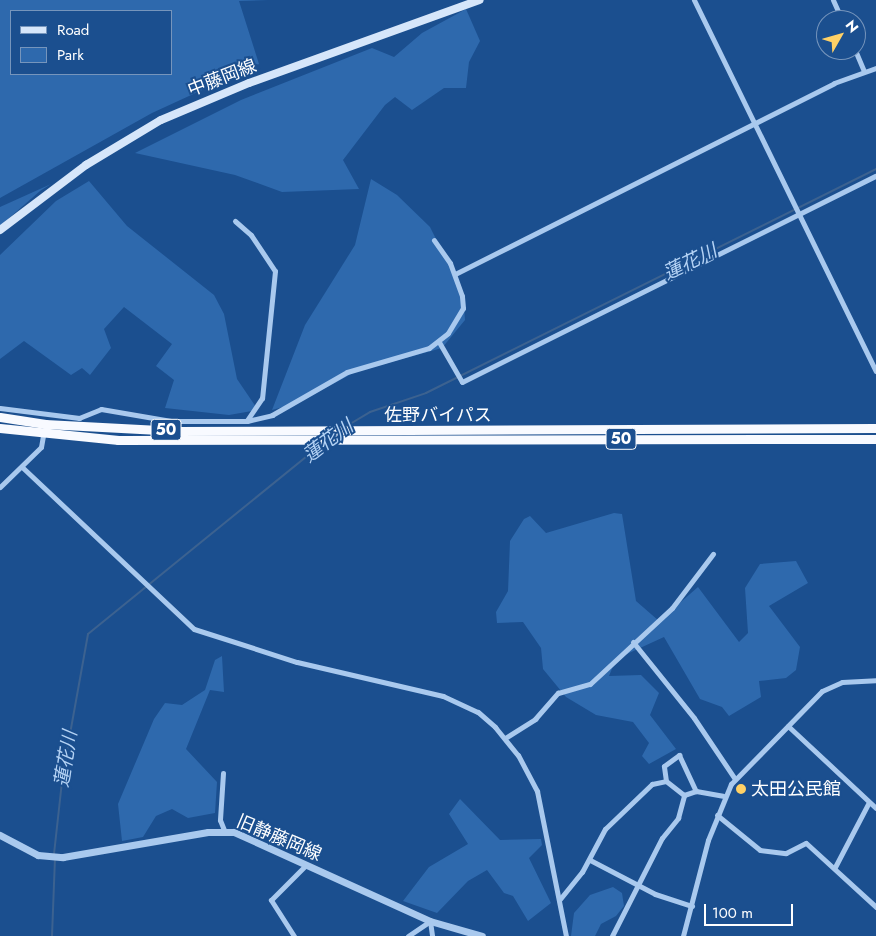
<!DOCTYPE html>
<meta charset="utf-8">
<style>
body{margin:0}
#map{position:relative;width:876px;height:936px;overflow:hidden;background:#1b4f8f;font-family:Jost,"Noto Sans JP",sans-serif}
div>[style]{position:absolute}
.green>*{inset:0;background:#2e69ad}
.stream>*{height:2px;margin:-1px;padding:0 1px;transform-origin:1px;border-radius:1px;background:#3c6290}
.minor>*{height:5px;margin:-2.5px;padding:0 2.5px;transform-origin:2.5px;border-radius:2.5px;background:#a9c9ee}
.tertiary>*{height:7px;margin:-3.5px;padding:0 3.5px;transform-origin:3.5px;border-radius:3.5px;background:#a9c9ee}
.secondary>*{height:8px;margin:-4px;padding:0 4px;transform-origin:4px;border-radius:4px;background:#d6e6fa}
.trunk>*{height:9px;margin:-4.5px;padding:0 4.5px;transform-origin:4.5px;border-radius:4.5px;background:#f8faff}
.dots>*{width:14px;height:14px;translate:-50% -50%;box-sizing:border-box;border:2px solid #1b4f8f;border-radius:50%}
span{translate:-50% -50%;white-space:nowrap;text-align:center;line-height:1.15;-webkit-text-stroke:4px #1b4f8f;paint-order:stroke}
.shield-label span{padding:1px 4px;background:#1b4f8f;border:1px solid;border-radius:4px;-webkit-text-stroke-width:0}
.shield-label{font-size:16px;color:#fff;font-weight:700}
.street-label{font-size:18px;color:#fff}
.poi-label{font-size:18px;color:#fff}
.left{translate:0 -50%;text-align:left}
.water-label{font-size:19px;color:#b5d3f5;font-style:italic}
.legend{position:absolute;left:10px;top:10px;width:162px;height:65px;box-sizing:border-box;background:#1b4f8f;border:1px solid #7695bc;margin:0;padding:6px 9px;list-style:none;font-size:15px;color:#fff}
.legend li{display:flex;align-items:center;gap:10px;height:25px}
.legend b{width:25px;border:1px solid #7695bc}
.north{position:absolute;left:816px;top:10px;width:50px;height:50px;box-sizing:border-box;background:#1b4f8f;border:1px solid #7695bc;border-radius:50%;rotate:52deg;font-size:14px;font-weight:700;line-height:20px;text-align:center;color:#fff}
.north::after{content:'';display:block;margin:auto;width:18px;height:22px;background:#ffd166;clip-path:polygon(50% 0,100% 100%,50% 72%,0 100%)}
.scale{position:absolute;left:704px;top:904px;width:89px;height:22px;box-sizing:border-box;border:2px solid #fff;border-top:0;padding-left:6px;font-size:15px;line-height:18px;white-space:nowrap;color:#fff;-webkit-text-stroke:4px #1b4f8f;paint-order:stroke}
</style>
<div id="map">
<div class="green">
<div style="clip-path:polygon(evenodd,0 0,268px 0,239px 1px,259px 64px,152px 113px,0 198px,0 0,171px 11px,171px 74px,11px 74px,11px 11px,171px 11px)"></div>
<div style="clip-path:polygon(466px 9px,480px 41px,469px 62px,466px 88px,444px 88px,412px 110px,395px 97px,385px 105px,343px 160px,359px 189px,282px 192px,235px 175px,135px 153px,241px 100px,372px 48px,394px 57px,422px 33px)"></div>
<div style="clip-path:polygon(371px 179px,397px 195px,430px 227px,463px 293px,465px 320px,442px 348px,355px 372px,298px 403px,272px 410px,305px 325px,355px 245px)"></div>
<div style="clip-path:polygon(89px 181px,127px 226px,214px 295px,224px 314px,237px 379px,256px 407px,252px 411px,229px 415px,165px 408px,174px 380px,156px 366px,172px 344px,124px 307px,104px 329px,111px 348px,90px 375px,82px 368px,71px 375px,24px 341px,0 359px,0 255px,56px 201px)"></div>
<div style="clip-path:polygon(51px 184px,40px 191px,0 226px,0 207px)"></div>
<div style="clip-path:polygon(614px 513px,622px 514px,636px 601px,659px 621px,698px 587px,739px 642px,748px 633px,745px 588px,760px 564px,796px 561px,808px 583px,769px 606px,800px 647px,796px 670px,786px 678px,759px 681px,761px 697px,729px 716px,722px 707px,700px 699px,664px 637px,616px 659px,609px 676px,641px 675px,659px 693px,650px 715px,676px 749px,649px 764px,642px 756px,649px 743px,633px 722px,596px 715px,566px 697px,543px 669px,541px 648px,523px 622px,497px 623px,496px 612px,508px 591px,510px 541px,524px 519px,530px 516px,546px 533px)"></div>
<div style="clip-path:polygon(222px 656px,224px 692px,210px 690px,186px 749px,217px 782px,215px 813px,188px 818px,172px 809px,156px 816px,143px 837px,122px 841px,118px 804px,154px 719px,165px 703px,182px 705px,205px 690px,215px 660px)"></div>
<div style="clip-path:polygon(460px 799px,500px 840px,541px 839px,542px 845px,529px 858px,551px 903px,528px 921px,513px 896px,504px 893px,487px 870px,468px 881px,437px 913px,403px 901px,429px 867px,468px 844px,449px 814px)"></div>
<div style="clip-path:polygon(613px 887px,622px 893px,624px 906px,616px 916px,601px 924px,595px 936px,571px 936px,574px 913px,590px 895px)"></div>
</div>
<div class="stream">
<div style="left:345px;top:427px;width:29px;rotate:-31deg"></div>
<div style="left:370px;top:412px;width:59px;rotate:-18.7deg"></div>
<div style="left:426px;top:393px;width:503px;rotate:-26.46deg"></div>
<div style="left:54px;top:854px;width:81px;rotate:-83.7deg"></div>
<div style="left:63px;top:773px;width:141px;rotate:-79.8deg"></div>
<div style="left:88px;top:634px;width:303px;rotate:-39.1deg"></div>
<div style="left:52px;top:936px;width:78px;rotate:-87.8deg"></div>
</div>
<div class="minor">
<div style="left:694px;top:0;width:413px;rotate:63.9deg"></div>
<div style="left:833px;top:0;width:22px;rotate:66deg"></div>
<div style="left:855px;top:50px;width:23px;rotate:67deg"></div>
<div style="left:235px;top:221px;width:21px;rotate:41deg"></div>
<div style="left:251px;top:235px;width:43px;rotate:56.3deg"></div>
<div style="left:275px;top:271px;width:128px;rotate:95.8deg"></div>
<div style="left:262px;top:398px;width:27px;rotate:124deg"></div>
<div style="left:455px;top:274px;width:424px;rotate:-26.7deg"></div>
<div style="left:834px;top:83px;width:45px;rotate:-19.7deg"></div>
<div style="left:439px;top:342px;width:46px;rotate:60.1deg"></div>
<div style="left:462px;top:382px;width:462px;rotate:-26.5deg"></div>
<div style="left:0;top:408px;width:80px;rotate:7.2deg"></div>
<div style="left:79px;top:418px;width:24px;rotate:-22deg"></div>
<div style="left:101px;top:409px;width:71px;rotate:9.7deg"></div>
<div style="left:171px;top:421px;width:76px"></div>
<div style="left:247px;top:421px;width:26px;rotate:-13deg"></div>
<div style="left:272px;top:415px;width:86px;rotate:-29.8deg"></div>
<div style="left:347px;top:372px;width:85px;rotate:-16.3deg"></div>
<div style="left:429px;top:348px;width:24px;rotate:-38deg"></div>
<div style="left:448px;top:333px;width:29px;rotate:-59deg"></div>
<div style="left:463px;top:308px;width:12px;rotate:-95deg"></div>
<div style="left:462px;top:296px;width:35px;rotate:-110deg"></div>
<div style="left:450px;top:263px;width:28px;rotate:-125deg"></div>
<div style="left:22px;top:467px;width:236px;rotate:43.3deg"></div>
<div style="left:194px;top:629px;width:108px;rotate:17.8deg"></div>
<div style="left:297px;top:662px;width:150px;rotate:13.1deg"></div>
<div style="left:443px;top:696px;width:38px;rotate:25deg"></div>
<div style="left:478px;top:712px;width:23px;rotate:41deg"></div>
<div style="left:495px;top:727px;width:36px;rotate:51deg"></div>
<div style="left:518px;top:755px;width:41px;rotate:62.2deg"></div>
<div style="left:537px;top:791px;width:148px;rotate:78.7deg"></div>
<div style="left:0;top:487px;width:57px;rotate:-44.3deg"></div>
<div style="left:41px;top:447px;width:17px;rotate:-80deg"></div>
<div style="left:633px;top:642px;width:97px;rotate:51.2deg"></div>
<div style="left:694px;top:718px;width:73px;rotate:56.1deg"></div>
<div style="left:788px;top:726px;width:120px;rotate:43deg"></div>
<div style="left:505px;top:738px;width:36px;rotate:-32deg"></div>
<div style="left:535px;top:719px;width:35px;rotate:-49deg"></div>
<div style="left:558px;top:693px;width:33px;rotate:-16deg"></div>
<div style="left:590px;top:684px;width:112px;rotate:-42.8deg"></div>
<div style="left:672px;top:608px;width:68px;rotate:-52.8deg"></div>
<div style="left:223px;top:773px;width:47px;rotate:93.7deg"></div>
<div style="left:220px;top:820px;width:11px;rotate:68deg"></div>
<div style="left:666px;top:781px;width:15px;rotate:-98deg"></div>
<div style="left:664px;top:766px;width:19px;rotate:-36deg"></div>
<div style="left:679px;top:755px;width:40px;rotate:65deg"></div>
<div style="left:696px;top:791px;width:27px;rotate:10deg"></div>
<div style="left:717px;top:815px;width:55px;rotate:39.1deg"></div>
<div style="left:760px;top:850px;width:26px;rotate:7deg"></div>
<div style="left:786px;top:853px;width:22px;rotate:-27deg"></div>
<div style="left:806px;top:843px;width:95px;rotate:42.4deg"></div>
<div style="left:590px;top:860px;width:73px;rotate:27.6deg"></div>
<div style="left:655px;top:894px;width:39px;rotate:18deg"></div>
<div style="left:835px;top:867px;width:73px;rotate:-62.4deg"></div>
<div style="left:560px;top:899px;width:35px;rotate:-51deg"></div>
<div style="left:582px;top:872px;width:49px;rotate:-61.9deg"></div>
<div style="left:605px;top:829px;width:65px;rotate:-43.8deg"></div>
<div style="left:652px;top:784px;width:14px;rotate:-12deg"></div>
<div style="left:666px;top:781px;width:23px;rotate:38deg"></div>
<div style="left:294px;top:936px;width:43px;rotate:-122.6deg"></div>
<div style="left:271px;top:900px;width:49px;rotate:-45deg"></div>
<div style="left:408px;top:936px;width:27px;rotate:-34deg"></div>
<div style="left:430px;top:921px;width:15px;rotate:82deg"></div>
<div style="left:612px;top:936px;width:110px;rotate:-63deg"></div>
<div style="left:662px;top:838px;width:26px;rotate:-51deg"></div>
<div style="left:678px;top:818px;width:24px;rotate:-75deg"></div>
<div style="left:684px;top:795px;width:13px;rotate:-18deg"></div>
<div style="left:683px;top:936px;width:99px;rotate:-75.4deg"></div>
<div style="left:708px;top:840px;width:61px;rotate:-67.7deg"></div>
<div style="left:731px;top:784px;width:130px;rotate:-45.6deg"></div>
<div style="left:822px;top:691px;width:22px;rotate:-24deg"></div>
<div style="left:842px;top:682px;width:34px;rotate:-3deg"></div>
</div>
<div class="tertiary">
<div style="left:0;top:835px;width:43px;rotate:27.8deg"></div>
<div style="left:38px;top:855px;width:25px;rotate:5deg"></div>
<div style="left:63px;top:857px;width:147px;rotate:-9.8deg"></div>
<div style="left:208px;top:832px;width:26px"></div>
<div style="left:234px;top:832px;width:215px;rotate:24.4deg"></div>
<div style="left:430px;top:921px;width:54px;rotate:16.1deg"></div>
</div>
<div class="secondary">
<div style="left:0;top:230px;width:108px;rotate:-37.1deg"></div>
<div style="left:86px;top:165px;width:87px;rotate:-31deg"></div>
<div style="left:161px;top:120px;width:95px;rotate:-22.8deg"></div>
<div style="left:249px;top:83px;width:245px;rotate:-19.8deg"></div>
</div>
<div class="trunk">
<div style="left:0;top:417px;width:46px;rotate:8.8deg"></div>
<div style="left:45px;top:424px;width:133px;rotate:3deg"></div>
<div style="left:178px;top:431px;width:698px;rotate:-0.25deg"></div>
<div style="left:0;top:428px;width:119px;rotate:5.8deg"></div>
<div style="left:118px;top:440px;width:758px;rotate:-0.08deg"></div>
</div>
<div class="dots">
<div style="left:741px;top:789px;background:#ffd166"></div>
</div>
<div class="shield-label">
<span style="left:166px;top:430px">50</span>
<span style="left:621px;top:439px">50</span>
</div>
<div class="street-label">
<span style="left:222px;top:78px;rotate:-21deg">中藤岡線</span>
<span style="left:438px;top:415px">佐野バイパス</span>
<span style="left:279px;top:838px;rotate:23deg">旧静藤岡線</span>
</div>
<div class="poi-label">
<span class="left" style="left:751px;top:789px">太田公民館</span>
</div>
<div class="water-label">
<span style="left:690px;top:262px;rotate:-26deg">蓮花川</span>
<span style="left:328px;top:441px;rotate:-37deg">蓮花川</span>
<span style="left:66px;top:759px;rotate:-81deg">蓮花川</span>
</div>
<ul class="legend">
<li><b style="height:6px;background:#d6e6fa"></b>Road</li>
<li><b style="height:14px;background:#2e69ad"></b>Park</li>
</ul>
<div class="north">N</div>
<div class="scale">100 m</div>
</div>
